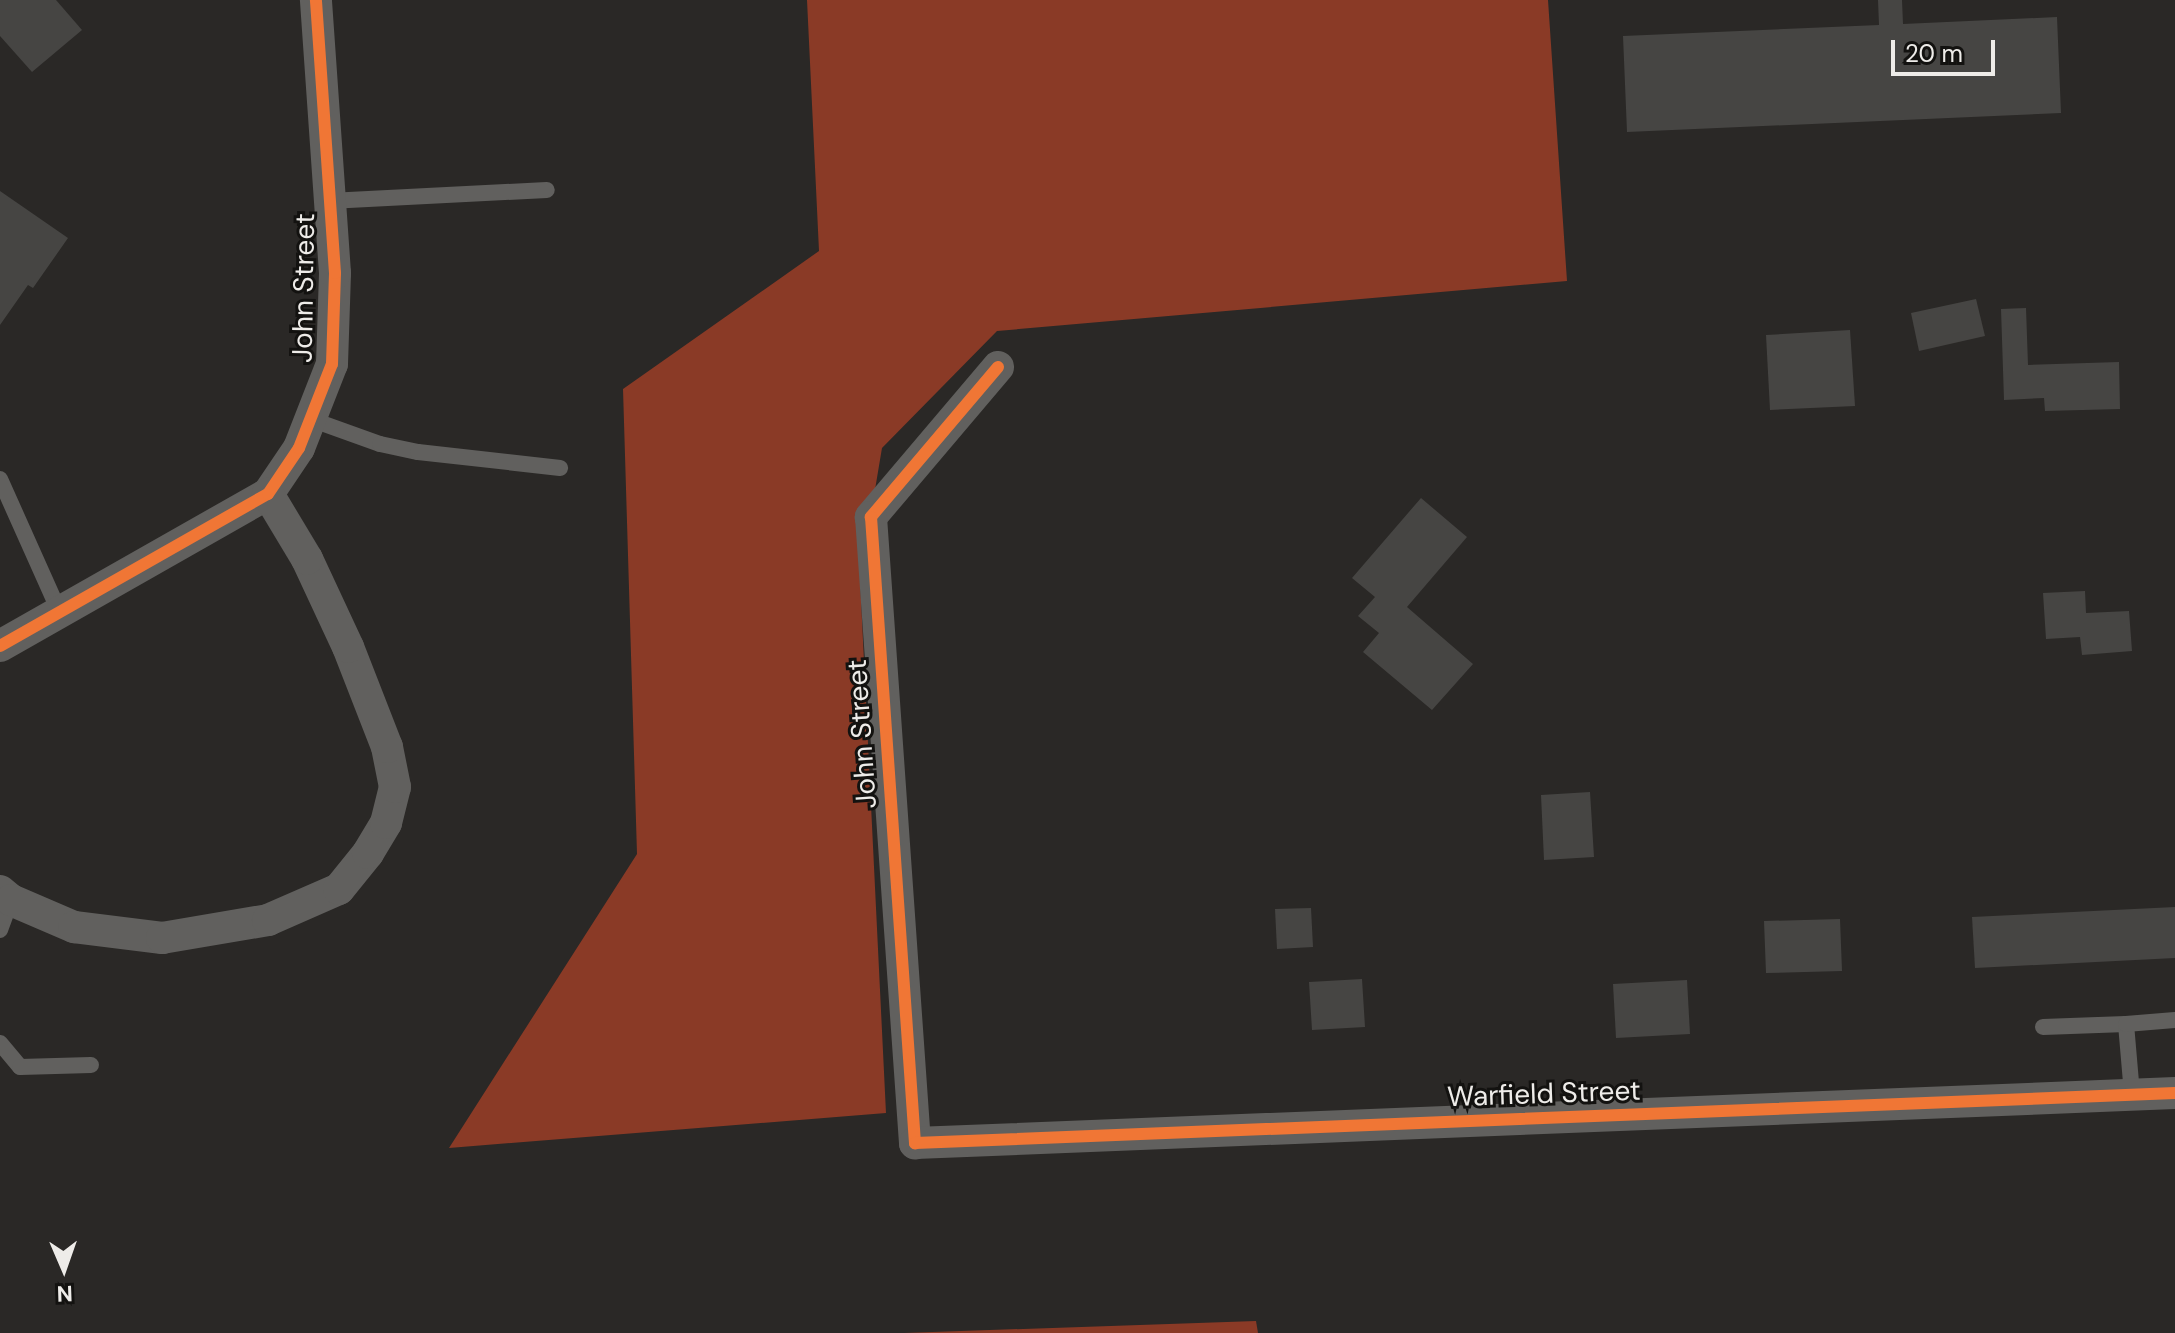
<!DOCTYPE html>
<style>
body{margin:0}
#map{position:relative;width:2175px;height:1333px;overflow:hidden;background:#2a2826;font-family:"DM Sans",sans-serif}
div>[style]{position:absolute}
.forest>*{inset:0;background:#8a3a26}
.building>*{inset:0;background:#464543}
.service>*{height:16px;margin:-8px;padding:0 8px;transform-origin:8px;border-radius:8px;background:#61605e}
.minor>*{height:32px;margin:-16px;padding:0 16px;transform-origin:16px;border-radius:16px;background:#61605e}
.cycleway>*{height:12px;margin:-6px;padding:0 6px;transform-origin:6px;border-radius:6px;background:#f07635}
span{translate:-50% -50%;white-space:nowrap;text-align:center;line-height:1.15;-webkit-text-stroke:6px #131210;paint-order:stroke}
.street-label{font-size:28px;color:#eeece9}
.north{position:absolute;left:24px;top:1229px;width:80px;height:80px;-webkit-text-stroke:6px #131210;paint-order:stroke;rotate:178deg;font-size:22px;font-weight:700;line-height:32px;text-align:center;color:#eeece9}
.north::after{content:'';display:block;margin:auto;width:28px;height:36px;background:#eeece9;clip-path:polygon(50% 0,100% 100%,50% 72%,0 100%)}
.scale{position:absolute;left:1891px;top:40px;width:104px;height:36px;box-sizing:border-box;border:4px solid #eeece9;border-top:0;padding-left:10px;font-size:24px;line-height:28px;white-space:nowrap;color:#eeece9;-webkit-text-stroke:6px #131210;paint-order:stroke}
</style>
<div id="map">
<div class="forest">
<div style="clip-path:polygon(807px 0,1548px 0,1567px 281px,997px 331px,882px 448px,860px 579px,886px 1113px,449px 1148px,637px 854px,623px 389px,819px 251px)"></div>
<div style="clip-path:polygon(1256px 1321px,1258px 1333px,904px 1333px)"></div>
</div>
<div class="building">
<div style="clip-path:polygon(0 0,56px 0,82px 30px,32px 72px,0 36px)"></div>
<div style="clip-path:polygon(1878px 0,1902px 0,1903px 24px,2057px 17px,2061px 113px,1627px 132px,1623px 36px,1879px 25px)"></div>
<div style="clip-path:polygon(0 191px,68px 238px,33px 288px,28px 285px,0 325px)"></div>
<div style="clip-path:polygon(1976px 299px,1985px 336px,1919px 351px,1911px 313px)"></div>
<div style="clip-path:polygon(2026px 308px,2028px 365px,2119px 362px,2120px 409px,2045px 411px,2044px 398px,2004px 400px,2001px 309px)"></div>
<div style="clip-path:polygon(1850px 330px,1855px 406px,1770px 410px,1766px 335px)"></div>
<div style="clip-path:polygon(1421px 498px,1467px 537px,1407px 607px,1473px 664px,1432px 710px,1363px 652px,1379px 633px,1358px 616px,1375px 597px,1352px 578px)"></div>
<div style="clip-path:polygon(2085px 591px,2086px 613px,2129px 611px,2132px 651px,2082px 655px,2080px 637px,2046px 639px,2043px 593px)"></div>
<div style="clip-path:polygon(1590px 792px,1594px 857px,1544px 860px,1541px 795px)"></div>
<div style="clip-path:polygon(2175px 907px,2175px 958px,1975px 968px,1972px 917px)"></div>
<div style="clip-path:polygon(1311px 908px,1313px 947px,1277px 949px,1275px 909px)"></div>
<div style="clip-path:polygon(1840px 919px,1842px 971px,1766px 973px,1764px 921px)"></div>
<div style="clip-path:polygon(1362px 979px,1365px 1027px,1312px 1030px,1309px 982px)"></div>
<div style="clip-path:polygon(1687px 980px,1690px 1034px,1616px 1038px,1613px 984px)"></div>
</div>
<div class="service">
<div style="left:329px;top:201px;width:218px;rotate:-2.9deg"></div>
<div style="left:313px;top:420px;width:71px;rotate:19.7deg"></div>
<div style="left:380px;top:444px;width:39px;rotate:12deg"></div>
<div style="left:418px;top:452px;width:143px;rotate:6.4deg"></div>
<div style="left:0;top:479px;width:147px;rotate:65.9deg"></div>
<div style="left:0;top:930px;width:32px;rotate:-70deg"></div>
<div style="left:2043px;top:1027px;width:83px;rotate:-2.1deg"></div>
<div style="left:0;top:1043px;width:31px;rotate:50deg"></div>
<div style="left:20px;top:1067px;width:71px;rotate:-1.6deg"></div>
<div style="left:2132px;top:1094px;width:70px;rotate:-94.9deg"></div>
<div style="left:2126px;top:1024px;width:49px;rotate:-4.7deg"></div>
</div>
<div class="minor">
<div style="left:998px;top:367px;width:197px;rotate:130.3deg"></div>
<div style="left:871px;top:517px;width:628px;rotate:85.98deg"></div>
<div style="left:915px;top:1143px;width:1261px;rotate:-2.27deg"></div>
<div style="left:0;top:646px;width:308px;rotate:-29.6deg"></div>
<div style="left:268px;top:494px;width:55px;rotate:-56deg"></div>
<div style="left:299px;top:448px;width:90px;rotate:-68.6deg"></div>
<div style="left:332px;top:364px;width:91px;rotate:-88.1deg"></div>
<div style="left:335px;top:273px;width:274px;rotate:-94deg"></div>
<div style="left:0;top:891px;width:14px;rotate:39deg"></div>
<div style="left:11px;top:900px;width:69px;rotate:23.2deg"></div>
<div style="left:74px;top:927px;width:89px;rotate:7.1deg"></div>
<div style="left:162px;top:938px;width:108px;rotate:-9.6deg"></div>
<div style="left:268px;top:920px;width:77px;rotate:-23.6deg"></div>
<div style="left:339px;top:889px;width:46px;rotate:-51.1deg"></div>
<div style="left:368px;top:853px;width:35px;rotate:-59deg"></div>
<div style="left:386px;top:823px;width:37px;rotate:-76deg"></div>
<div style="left:395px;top:787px;width:41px;rotate:-101.3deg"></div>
<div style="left:387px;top:747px;width:107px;rotate:-111.3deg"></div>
<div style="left:348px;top:647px;width:97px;rotate:-115deg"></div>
<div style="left:307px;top:559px;width:76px;rotate:-121deg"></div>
</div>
<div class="cycleway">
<div style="left:998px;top:367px;width:197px;rotate:130.3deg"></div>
<div style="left:871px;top:517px;width:628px;rotate:85.98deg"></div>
<div style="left:915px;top:1143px;width:1261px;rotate:-2.27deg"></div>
<div style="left:0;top:646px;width:308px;rotate:-29.6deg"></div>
<div style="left:268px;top:494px;width:55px;rotate:-56deg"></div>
<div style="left:299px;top:448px;width:90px;rotate:-68.6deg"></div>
<div style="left:332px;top:364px;width:91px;rotate:-88.1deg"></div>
<div style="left:335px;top:273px;width:274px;rotate:-94deg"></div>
</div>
<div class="street-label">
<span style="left:304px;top:288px;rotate:-89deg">John Street</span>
<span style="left:862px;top:734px;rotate:-94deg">John Street</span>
<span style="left:1544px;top:1094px;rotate:-2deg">Warfield Street</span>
</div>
<div class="north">N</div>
<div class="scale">20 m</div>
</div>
